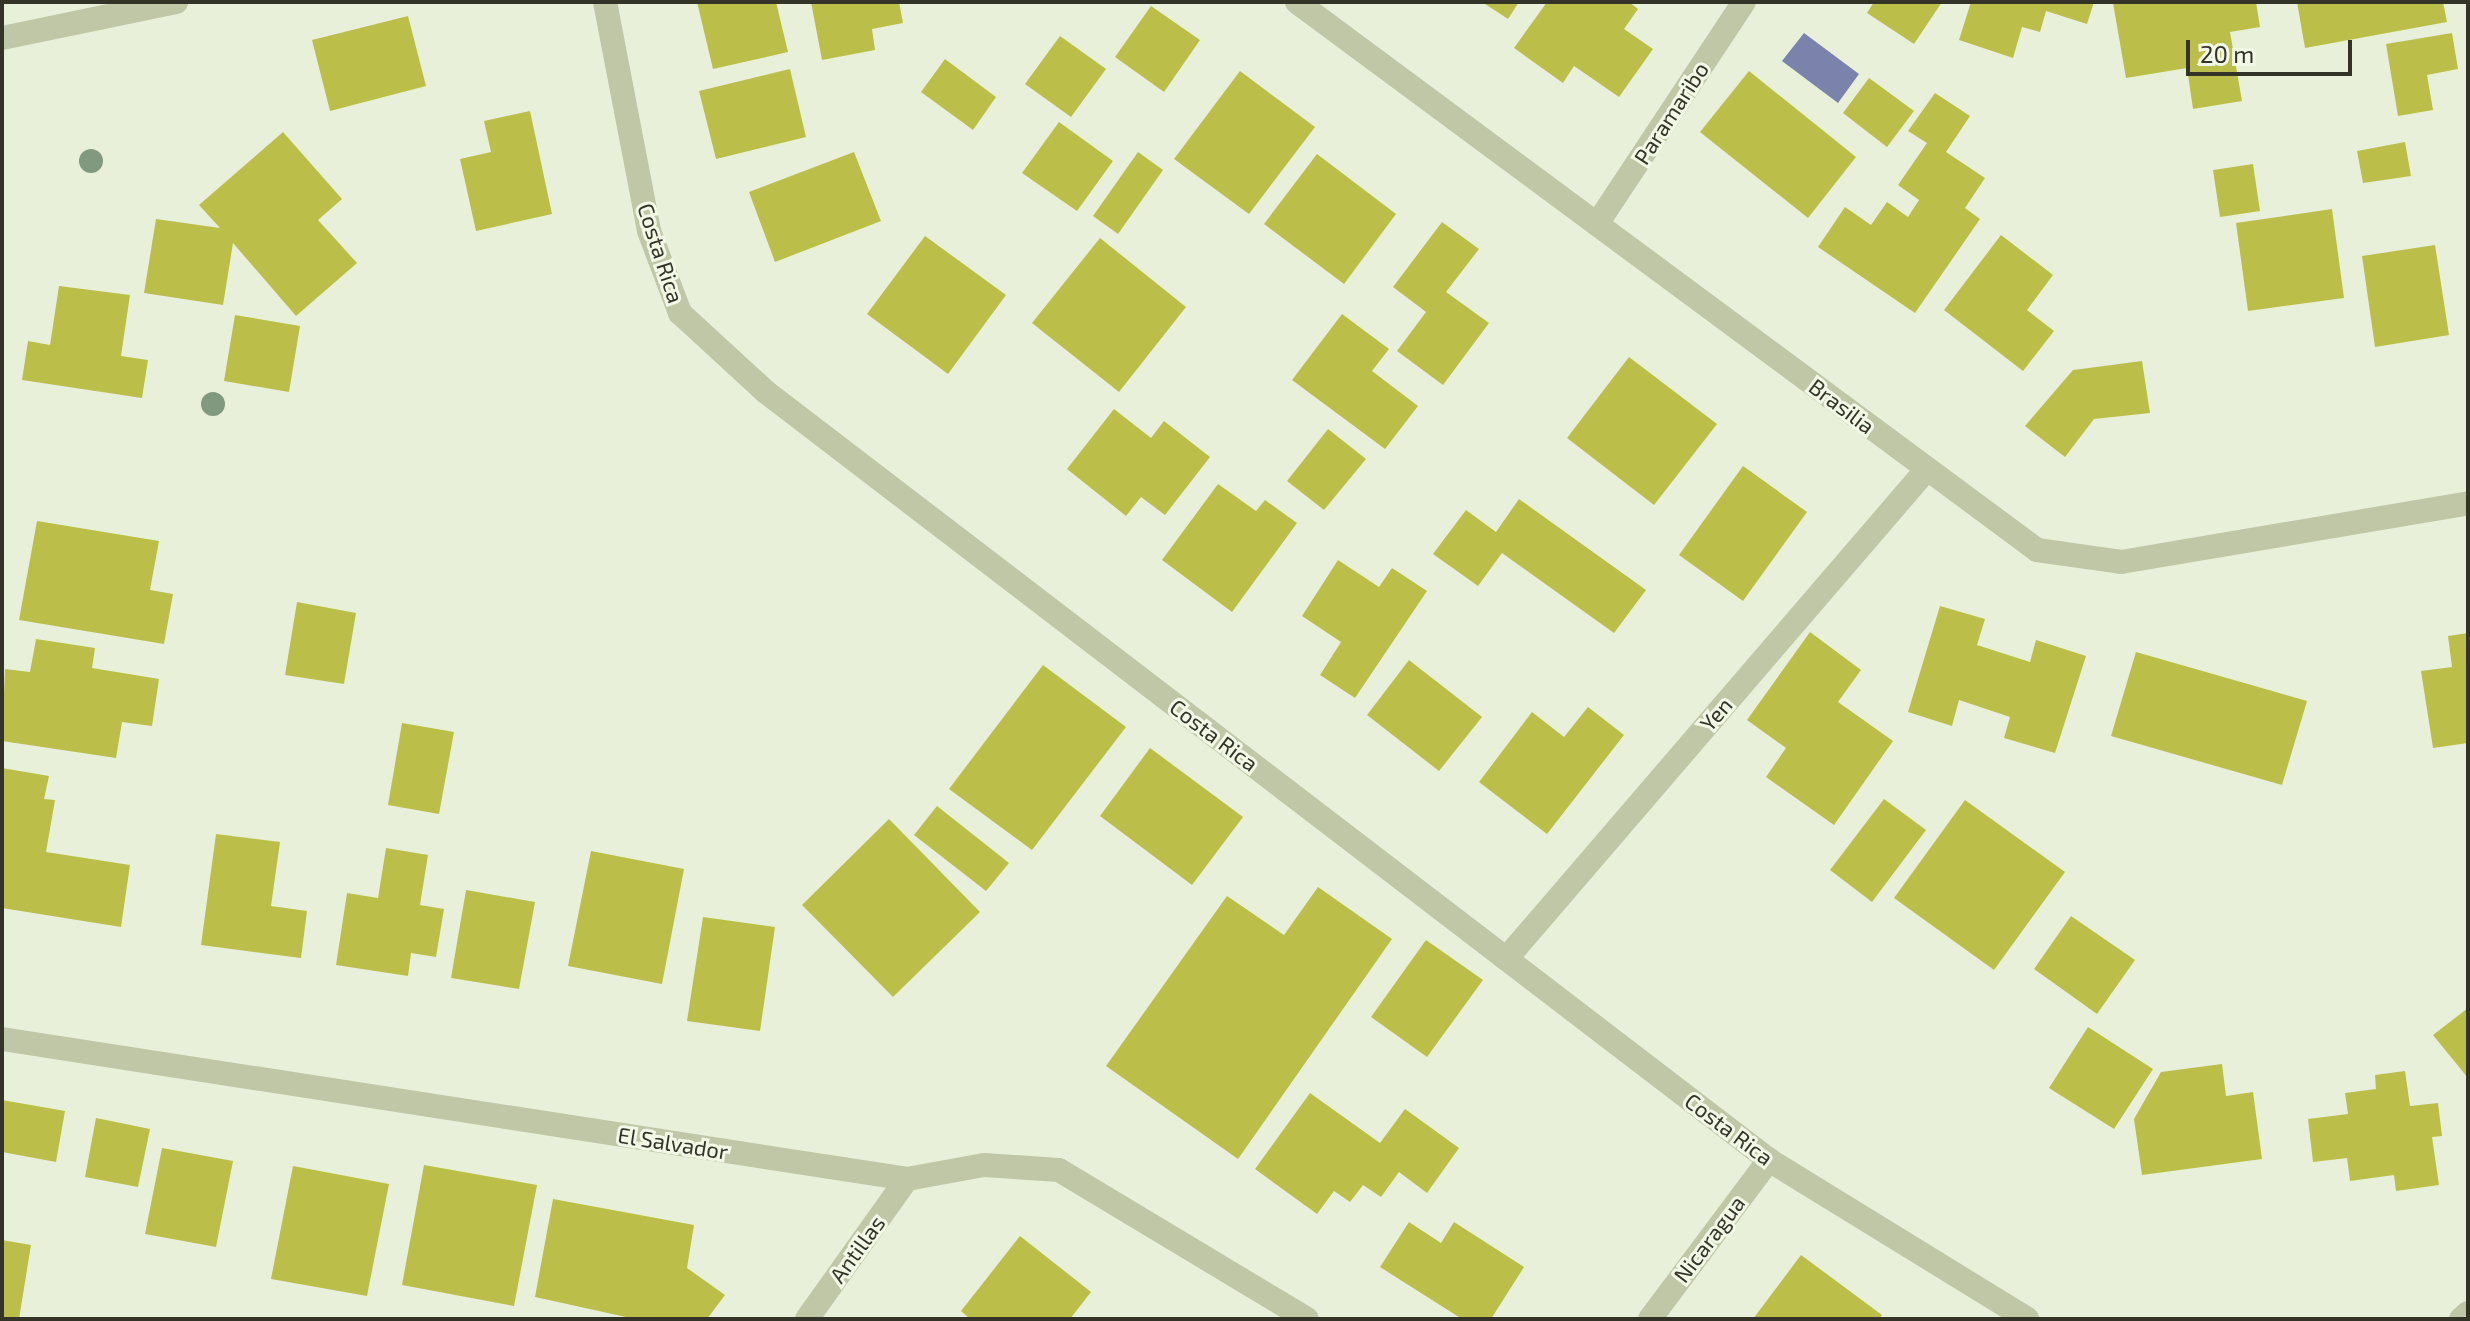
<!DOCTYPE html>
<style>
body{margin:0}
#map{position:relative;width:2470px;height:1321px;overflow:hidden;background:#e9f0da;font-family:"Exo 2",sans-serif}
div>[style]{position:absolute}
.water>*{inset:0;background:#7b83ac}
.building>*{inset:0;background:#bbbf49}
.street>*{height:24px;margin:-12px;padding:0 12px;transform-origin:12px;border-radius:12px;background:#bfc7a7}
.trees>*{width:24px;height:24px;margin:-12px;border-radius:50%;background:#81997e}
span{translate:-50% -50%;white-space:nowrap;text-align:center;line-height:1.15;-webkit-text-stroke:6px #f2f8e6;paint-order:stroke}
.street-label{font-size:22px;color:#333427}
.frame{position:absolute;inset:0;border:4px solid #333427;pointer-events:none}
.scale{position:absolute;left:2186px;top:40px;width:166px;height:36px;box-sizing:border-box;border:4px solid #333427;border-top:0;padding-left:10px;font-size:24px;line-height:28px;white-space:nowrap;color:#333427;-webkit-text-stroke:6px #f2f8e6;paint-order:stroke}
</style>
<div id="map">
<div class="water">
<div style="clip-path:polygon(1804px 33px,1859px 74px,1838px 103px,1782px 61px)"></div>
</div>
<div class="building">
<div style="clip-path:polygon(697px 2px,776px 2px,788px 52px,713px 69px)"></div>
<div style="clip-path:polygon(811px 2px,899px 2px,903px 23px,872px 29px,875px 50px,822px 60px)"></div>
<div style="clip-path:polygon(1482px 2px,1519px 2px,1508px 19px)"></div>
<div style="clip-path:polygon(1547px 2px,1629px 2px,1638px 9px,1624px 29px,1653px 49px,1619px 97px,1574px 66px,1563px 83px,1514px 48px)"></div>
<div style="clip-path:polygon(1874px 2px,1942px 2px,1914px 44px,1867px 13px)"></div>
<div style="clip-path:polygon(1971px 2px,2094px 2px,2087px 24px,2046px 11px,2040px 32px,2022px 27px,2013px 58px,1959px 40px)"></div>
<div style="clip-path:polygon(2256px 2px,2260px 27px,2230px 32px,2242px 101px,2193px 109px,2187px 68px,2126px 78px,2113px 3px)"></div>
<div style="clip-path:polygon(2297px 2px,2443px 2px,2447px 22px,2305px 48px)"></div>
<div style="clip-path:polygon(1151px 6px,1200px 40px,1164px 92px,1115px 57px)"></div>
<div style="clip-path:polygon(408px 16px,426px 86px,330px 111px,312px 40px)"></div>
<div style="clip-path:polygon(2452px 33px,2458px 69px,2427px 75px,2433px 110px,2398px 116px,2386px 44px)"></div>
<div style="clip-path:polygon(1060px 36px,1106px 69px,1071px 117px,1025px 84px)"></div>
<div style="clip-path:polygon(945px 59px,996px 97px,973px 130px,921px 92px)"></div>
<div style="clip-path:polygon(790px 69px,806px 137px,716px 159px,699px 91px)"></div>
<div style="clip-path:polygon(1240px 71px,1315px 127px,1249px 214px,1174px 159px)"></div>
<div style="clip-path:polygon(1749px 71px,1856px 157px,1808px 218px,1700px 132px)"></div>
<div style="clip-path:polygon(1869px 78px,1914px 111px,1887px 147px,1843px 113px)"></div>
<div style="clip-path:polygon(1935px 93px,1970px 116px,1946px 152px,1985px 178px,1965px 208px,1980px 219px,1915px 313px,1818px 247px,1845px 207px,1871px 225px,1887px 202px,1908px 217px,1919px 200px,1898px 185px,1927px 143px,1908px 131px)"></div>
<div style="clip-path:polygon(530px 111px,552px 214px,476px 231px,460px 159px,491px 152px,484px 121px)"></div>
<div style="clip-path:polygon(1059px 122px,1113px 161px,1077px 211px,1022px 173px)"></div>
<div style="clip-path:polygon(283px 132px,342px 199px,318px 220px,357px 263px,296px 316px,233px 243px,223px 305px,144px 293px,156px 219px,220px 228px,199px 205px)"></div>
<div style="clip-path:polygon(2405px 142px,2411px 176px,2363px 183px,2357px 151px)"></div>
<div style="clip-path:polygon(854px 152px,881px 221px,775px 262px,749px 192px)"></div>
<div style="clip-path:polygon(1138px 152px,1163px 170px,1118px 234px,1093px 216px)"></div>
<div style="clip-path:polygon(1317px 154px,1396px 214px,1344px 284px,1264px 224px)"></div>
<div style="clip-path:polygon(2253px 164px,2260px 211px,2220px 217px,2213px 170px)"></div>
<div style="clip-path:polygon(2332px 209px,2344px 298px,2248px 311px,2236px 223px)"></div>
<div style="clip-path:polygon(1442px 222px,1479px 249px,1446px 292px,1489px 323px,1443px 385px,1397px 351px,1426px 312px,1393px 287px)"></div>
<div style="clip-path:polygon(2001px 235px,2053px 275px,2027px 310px,2054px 331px,2023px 371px,1944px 310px)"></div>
<div style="clip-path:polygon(925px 236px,1006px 295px,948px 374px,867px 314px)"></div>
<div style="clip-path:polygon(1100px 238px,1186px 307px,1119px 392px,1032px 323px)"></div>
<div style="clip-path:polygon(2435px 245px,2449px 335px,2375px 347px,2362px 256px)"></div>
<div style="clip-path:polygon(59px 286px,130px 295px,121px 356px,148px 360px,142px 398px,22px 380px,28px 341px,50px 345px)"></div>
<div style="clip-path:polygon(1342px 314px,1389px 349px,1372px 371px,1418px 406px,1385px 449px,1292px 380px)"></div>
<div style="clip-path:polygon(235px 315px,300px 326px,289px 392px,224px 381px)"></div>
<div style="clip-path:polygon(1629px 357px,1717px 424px,1654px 505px,1567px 438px)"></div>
<div style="clip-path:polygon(2142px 361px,2150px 413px,2094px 419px,2065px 457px,2025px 426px,2073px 370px)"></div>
<div style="clip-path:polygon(1114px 409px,1151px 438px,1164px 421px,1210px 457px,1165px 515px,1141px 497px,1126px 516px,1067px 469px)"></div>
<div style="clip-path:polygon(1328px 429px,1366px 459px,1324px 510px,1287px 481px)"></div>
<div style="clip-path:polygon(1743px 466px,1807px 512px,1743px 601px,1679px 555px)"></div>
<div style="clip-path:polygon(1218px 484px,1256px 511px,1265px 500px,1297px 523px,1232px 612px,1162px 560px)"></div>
<div style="clip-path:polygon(1519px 499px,1646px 590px,1614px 633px,1502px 553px,1478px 586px,1433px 554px,1466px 510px,1496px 532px)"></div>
<div style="clip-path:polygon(37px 521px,159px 541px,150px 590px,173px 594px,164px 644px,19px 620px)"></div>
<div style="clip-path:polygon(1338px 560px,1379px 587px,1392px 568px,1427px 591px,1355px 698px,1320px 675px,1341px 642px,1302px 616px)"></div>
<div style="clip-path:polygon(297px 602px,356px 613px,344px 684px,285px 675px)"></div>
<div style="clip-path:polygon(1940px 606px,1985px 619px,1977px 645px,2030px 662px,2036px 640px,2086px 656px,2055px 753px,2004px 738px,2010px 717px,1959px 700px,1952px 726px,1908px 712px)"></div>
<div style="clip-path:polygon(1810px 632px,1861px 670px,1838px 702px,1893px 741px,1834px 825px,1766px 777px,1786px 748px,1747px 720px)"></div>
<div style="clip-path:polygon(2468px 633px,2468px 743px,2433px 748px,2421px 671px,2452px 667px,2448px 636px)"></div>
<div style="clip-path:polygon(36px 639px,95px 648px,92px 668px,159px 679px,152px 726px,122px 722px,116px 758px,2px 741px,5px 669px,30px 672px)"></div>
<div style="clip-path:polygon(2136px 652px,2307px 701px,2282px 785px,2111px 736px)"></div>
<div style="clip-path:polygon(1409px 660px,1482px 717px,1439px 771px,1367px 715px)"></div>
<div style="clip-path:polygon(1043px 665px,1126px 727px,1032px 850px,949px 789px)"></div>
<div style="clip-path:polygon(1588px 707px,1624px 735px,1547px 834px,1479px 782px,1532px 712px,1564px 737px)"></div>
<div style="clip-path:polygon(402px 723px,454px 732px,439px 814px,388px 805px)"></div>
<div style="clip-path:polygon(1150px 748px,1243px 817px,1192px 885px,1100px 816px)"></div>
<div style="clip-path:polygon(2px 768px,49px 776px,44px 799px,55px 800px,46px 852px,130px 865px,121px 927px,2px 908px)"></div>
<div style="clip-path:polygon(1884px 799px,1926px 830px,1872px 902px,1830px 870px)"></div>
<div style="clip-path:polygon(1965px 800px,2065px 872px,1994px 970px,1894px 898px)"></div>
<div style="clip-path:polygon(937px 806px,1009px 863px,986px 891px,914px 835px)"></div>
<div style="clip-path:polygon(889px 819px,980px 912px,893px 997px,802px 905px)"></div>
<div style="clip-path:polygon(216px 834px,280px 842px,271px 906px,307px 911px,301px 958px,201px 945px)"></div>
<div style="clip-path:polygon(386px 848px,428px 855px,420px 905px,444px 909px,436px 957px,411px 953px,408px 976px,336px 965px,347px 893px,378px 898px)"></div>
<div style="clip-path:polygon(591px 851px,684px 869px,662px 984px,568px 966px)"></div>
<div style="clip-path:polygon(1318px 887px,1392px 939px,1238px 1159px,1106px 1066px,1227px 896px,1284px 935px)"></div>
<div style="clip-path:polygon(466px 890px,535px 902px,519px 989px,451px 978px)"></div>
<div style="clip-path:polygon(2071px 916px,2135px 960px,2097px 1014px,2034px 969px)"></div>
<div style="clip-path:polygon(703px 917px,775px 927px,760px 1031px,687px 1021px)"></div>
<div style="clip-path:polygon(1426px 940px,1483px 980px,1427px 1057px,1371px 1017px)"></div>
<div style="clip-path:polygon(2468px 1008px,2468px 1078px,2433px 1035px)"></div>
<div style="clip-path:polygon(2088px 1027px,2153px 1069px,2114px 1129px,2049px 1088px)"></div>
<div style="clip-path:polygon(2222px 1064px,2226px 1096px,2253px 1092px,2262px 1159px,2142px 1175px,2134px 1119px,2161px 1072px)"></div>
<div style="clip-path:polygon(2405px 1071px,2410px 1106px,2438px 1103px,2442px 1136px,2432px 1137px,2439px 1185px,2396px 1191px,2394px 1175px,2350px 1181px,2347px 1158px,2313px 1162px,2308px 1119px,2348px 1114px,2345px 1093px,2376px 1089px,2375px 1075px)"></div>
<div style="clip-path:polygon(1310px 1093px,1380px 1143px,1405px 1109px,1459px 1148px,1427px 1193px,1399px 1172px,1381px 1197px,1363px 1185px,1350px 1202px,1334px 1191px,1317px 1214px,1255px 1169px)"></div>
<div style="clip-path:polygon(2px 1100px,65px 1111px,56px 1162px,2px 1152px)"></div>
<div style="clip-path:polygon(96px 1118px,150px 1129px,138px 1187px,85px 1177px)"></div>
<div style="clip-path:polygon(162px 1148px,233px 1161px,216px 1247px,145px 1234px)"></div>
<div style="clip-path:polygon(424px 1165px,537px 1185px,514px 1306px,402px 1285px)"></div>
<div style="clip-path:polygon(293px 1166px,389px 1184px,367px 1296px,271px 1279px)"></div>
<div style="clip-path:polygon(553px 1199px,694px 1225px,687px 1268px,725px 1295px,707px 1319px,635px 1319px,535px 1297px)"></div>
<div style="clip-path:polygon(1409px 1222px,1441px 1243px,1454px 1222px,1524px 1267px,1491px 1319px,1462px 1319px,1380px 1267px)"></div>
<div style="clip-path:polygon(1020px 1236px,1091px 1292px,1070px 1319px,970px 1319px,961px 1311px)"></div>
<div style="clip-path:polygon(2px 1240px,31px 1245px,19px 1319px,2px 1319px)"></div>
<div style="clip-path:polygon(1801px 1255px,1882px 1315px,1879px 1319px,1753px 1319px)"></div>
</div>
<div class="street">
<div style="left:605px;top:2px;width:233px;rotate:79.1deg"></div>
<div style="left:649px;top:231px;width:88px;rotate:69.3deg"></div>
<div style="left:680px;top:313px;width:117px;rotate:42.6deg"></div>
<div style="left:766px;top:392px;width:1263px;rotate:37.44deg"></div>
<div style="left:1769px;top:1160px;width:303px;rotate:31.6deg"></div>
<div style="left:1297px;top:2px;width:921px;rotate:36.52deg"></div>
<div style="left:2037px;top:550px;width:85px;rotate:8.1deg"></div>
<div style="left:2121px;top:562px;width:352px;rotate:-9.6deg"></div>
<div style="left:2px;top:38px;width:178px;rotate:-11.7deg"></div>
<div style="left:1597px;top:224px;width:266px;rotate:-56.5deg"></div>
<div style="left:1506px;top:959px;width:646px;rotate:-49.33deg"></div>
<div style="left:2px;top:1039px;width:916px;rotate:8.79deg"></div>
<div style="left:907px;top:1179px;width:78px;rotate:-10.3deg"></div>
<div style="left:984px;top:1165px;width:75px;rotate:3.8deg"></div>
<div style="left:1059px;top:1170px;width:289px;rotate:31deg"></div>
<div style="left:807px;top:1319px;width:172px;rotate:-54.5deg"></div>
<div style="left:1650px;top:1319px;width:199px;rotate:-53.2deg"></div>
<div style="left:2461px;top:1319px;width:9px;rotate:-41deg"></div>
</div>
<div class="trees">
<div style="left:91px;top:161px"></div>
<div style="left:213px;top:404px"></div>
</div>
<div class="street-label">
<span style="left:1671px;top:113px;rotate:-57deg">Paramaribo</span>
<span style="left:661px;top:253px;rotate:72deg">Costa Rica</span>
<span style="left:1842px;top:406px;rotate:37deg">Brasilia</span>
<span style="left:1716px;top:714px;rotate:-49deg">Yen</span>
<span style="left:1214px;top:735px;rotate:37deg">Costa Rica</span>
<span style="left:1729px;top:1129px;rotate:37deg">Costa Rica</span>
<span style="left:673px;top:1143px;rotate:9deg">El Salvador</span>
<span style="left:1709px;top:1239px;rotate:-53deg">Nicaragua</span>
<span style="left:857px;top:1249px;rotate:-54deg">Antillas</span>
</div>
<div class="frame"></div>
<div class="scale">20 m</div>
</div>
